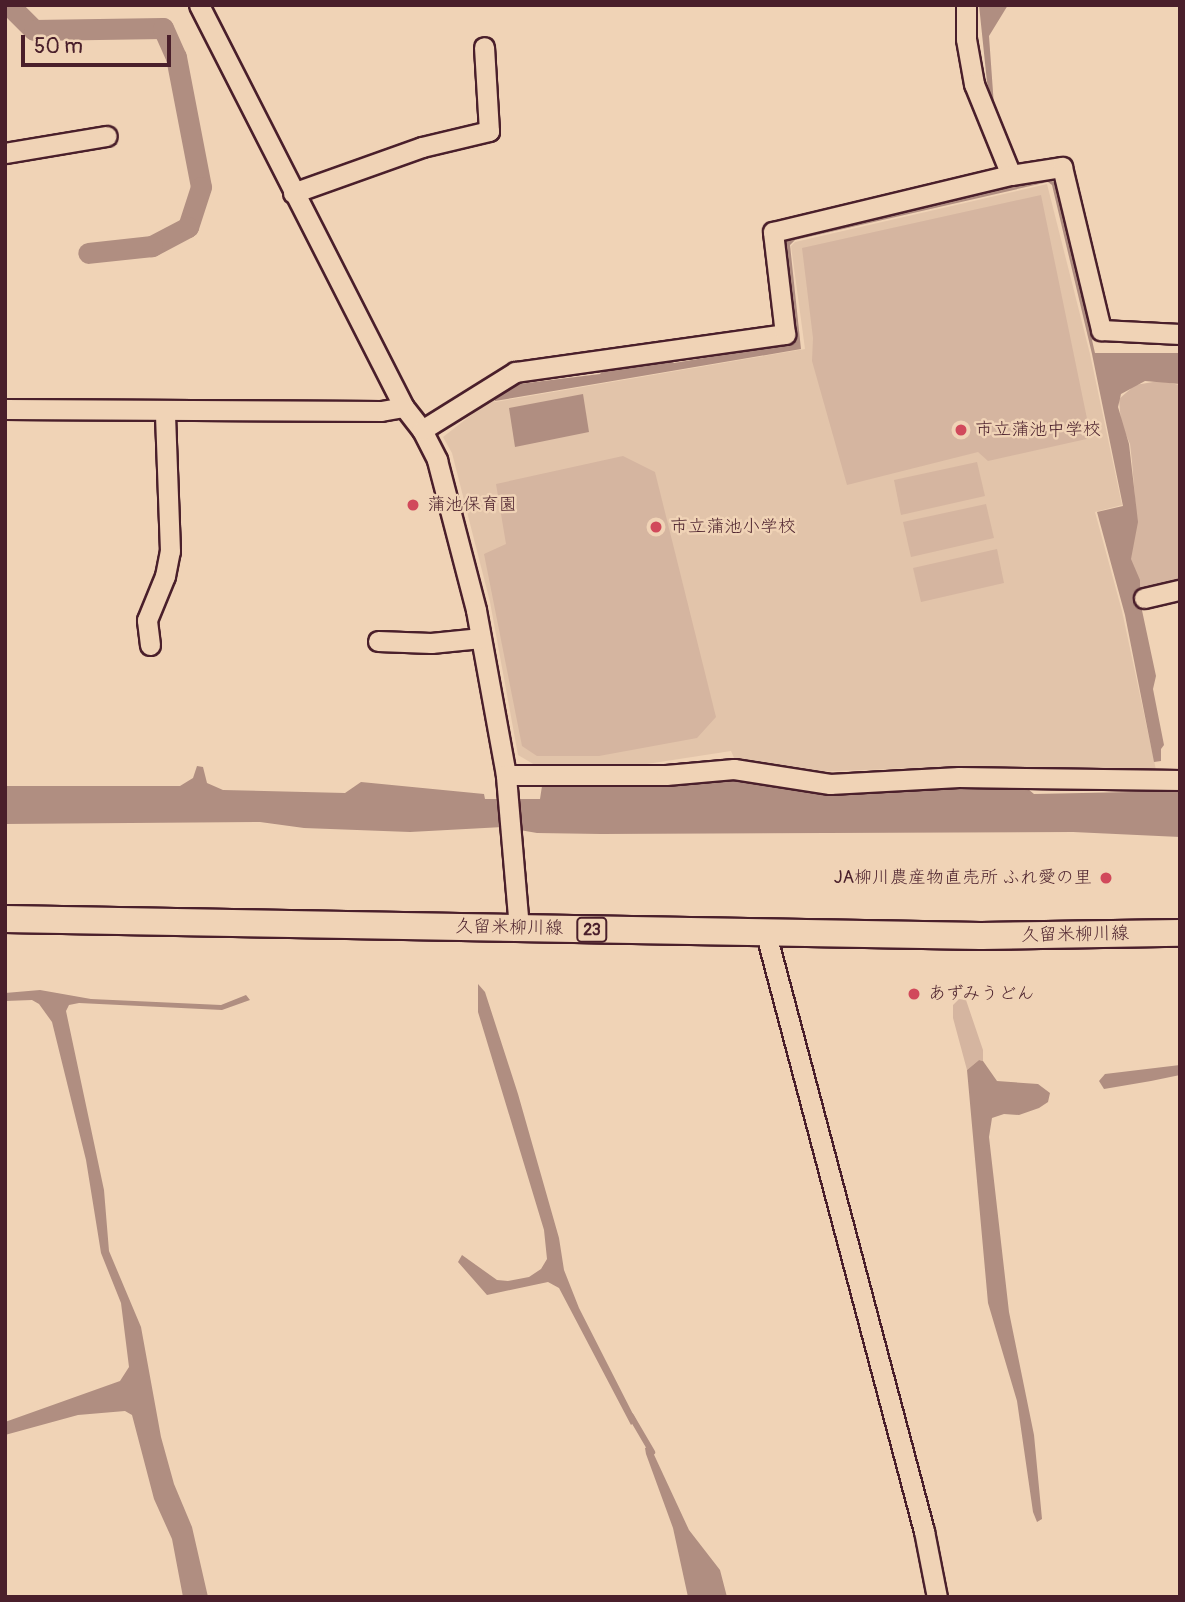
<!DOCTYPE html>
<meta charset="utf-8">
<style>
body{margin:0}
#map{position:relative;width:1185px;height:1602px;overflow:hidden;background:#f0d3b6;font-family:Pangolin,"Klee One",sans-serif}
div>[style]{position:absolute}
.built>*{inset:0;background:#e2c4aa}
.green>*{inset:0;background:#d5b5a0}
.water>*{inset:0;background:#b08e81}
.stream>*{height:6px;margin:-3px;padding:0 3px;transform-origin:3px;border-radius:3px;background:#b08e81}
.canal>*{height:21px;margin:-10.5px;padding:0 10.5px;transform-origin:10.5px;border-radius:10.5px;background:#b08e81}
.roads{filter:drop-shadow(2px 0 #4a1f2b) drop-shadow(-2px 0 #4a1f2b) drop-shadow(0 2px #4a1f2b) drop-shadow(0 -2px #4a1f2b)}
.minor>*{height:19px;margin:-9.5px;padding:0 9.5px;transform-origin:9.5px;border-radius:9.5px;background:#f0d3b6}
.major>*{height:26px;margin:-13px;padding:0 13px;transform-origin:13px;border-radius:13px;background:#f0d3b6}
.dots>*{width:19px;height:19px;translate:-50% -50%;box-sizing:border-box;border:4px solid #f0d3b6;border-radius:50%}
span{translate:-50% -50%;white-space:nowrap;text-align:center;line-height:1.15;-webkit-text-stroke:5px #f0d3b6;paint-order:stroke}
.shield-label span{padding:2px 5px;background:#f0d3b6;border:2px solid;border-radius:5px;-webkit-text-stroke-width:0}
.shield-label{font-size:16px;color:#4a1f2b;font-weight:700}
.poi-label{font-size:18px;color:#4a1f2b}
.left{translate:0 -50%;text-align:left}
.right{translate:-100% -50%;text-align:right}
.street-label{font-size:18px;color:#4a1f2b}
.frame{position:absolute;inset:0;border:7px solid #4a1f2b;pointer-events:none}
.scale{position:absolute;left:21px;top:35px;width:150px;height:32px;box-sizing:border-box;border:4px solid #4a1f2b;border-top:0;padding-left:9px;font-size:21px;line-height:24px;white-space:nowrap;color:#4a1f2b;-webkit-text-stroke:5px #f0d3b6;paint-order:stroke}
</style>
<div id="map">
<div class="built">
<div style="clip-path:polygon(1047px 184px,1090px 354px,1122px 505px,1095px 512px,1122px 611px,1156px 770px,968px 766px,811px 772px,735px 760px,731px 751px,634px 766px,535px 765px,518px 755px,490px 602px,452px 453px,443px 437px,493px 398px,495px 402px,805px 349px,791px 246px,795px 242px)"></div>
</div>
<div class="green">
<div style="clip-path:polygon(1041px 195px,1091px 438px,988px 461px,978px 452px,847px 485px,812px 361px,813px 338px,802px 248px)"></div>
<div style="clip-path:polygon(1159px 381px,1180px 385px,1180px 587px,1139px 595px,1130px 557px,1137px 523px,1132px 462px,1130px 444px,1121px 423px,1119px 399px,1135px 385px)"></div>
<div style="clip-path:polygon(623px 456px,655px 472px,716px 717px,697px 738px,599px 756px,537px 756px,522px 746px,484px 554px,506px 544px,496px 484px)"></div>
<div style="clip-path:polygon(977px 462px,985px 496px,901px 515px,894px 480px)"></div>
<div style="clip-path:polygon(986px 504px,994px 538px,911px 557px,903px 522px)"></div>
<div style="clip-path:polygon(997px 549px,1004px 583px,921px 602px,913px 568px)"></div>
<div style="clip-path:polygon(959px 999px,966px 1000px,983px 1050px,983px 1061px,979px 1060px,967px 1070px,953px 1018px,953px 1005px)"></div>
</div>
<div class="water">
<div style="clip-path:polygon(979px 5px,1008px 5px,989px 36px,994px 106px,987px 82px)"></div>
<div style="clip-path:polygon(1047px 177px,1056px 184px,1095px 353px,1180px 353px,1180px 384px,1145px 381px,1121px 394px,1118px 407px,1129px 444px,1138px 522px,1131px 559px,1140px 580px,1140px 601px,1156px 676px,1153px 689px,1164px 745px,1161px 749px,1161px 761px,1154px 762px,1125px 615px,1097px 512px,1123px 506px,1092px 354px,1052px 185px,1048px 182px,795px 240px,790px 245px,801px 349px,495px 401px,494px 397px,511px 385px,600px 374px,606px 367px,667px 356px,674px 363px,795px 343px,784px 244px,789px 236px)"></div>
<div style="clip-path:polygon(583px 394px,589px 432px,515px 447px,509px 408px)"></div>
<div style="clip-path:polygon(197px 766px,203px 767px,207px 783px,223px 790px,345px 793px,361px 782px,484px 794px,485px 799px,540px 799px,542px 786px,655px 786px,714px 778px,817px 793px,955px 787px,1028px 789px,1034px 794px,1180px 791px,1180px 837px,1073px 832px,601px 834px,537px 833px,503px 827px,410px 832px,304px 828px,260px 822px,5px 824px,5px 786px,180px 786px,193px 778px)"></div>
<div style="clip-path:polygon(478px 984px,485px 992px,518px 1094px,559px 1238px,564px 1270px,579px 1308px,636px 1420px,631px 1425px,559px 1288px,548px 1282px,487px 1295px,458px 1262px,462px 1255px,497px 1280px,508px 1281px,529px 1277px,541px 1269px,547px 1259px,544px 1230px,478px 1012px)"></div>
<div style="clip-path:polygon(40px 990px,91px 999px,221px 1005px,246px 995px,250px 1000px,222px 1010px,79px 1003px,69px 1005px,66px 1011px,104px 1190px,109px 1251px,141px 1327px,161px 1437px,174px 1484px,192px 1527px,208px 1597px,183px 1597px,172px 1539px,154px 1499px,132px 1415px,125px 1411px,78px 1415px,5px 1435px,5px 1422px,120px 1381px,129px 1367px,121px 1303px,101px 1253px,86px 1160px,52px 1022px,39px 1004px,32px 1000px,5px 1001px,5px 993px)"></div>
<div style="clip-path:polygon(979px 1060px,983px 1061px,997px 1081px,1038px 1084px,1050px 1093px,1048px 1102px,1039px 1108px,1019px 1115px,1004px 1114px,992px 1118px,989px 1137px,1009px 1312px,1034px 1435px,1042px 1519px,1037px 1522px,1033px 1512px,1017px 1401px,988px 1303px,967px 1070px)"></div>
<div style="clip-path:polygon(1180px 1065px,1180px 1075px,1151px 1081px,1104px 1089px,1099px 1081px,1105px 1074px)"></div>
<div style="clip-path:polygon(650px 1446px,689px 1530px,720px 1570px,727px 1597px,688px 1597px,673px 1528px,646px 1454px,645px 1448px)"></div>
</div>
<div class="stream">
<div style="left:631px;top:1416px;width:42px;rotate:59.7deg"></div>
</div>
<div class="canal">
<div style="left:9px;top:5px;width:35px;rotate:45deg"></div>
<div style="left:34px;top:30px;width:129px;rotate:-0.9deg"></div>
<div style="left:163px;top:28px;width:32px;rotate:66deg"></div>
<div style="left:176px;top:57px;width:132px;rotate:79.1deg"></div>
<div style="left:201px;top:187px;width:42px;rotate:108deg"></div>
<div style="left:188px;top:227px;width:41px;rotate:152.2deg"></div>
<div style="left:152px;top:246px;width:64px;rotate:173.8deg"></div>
</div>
<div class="roads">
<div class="minor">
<div style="left:199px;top:5px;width:451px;rotate:63deg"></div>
<div style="left:404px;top:407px;width:29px;rotate:52deg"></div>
<div style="left:422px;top:430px;width:34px;rotate:63deg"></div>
<div style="left:437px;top:460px;width:155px;rotate:75.4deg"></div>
<div style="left:476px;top:610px;width:168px;rotate:79.7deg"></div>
<div style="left:966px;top:5px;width:34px;rotate:90deg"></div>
<div style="left:966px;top:39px;width:46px;rotate:79.9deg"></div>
<div style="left:974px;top:84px;width:98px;rotate:67.9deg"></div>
<div style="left:5px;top:153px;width:103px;rotate:-9.5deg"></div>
<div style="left:293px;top:193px;width:137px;rotate:-19.6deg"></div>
<div style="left:422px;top:147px;width:69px;rotate:-13.4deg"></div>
<div style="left:489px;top:131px;width:84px;rotate:-93.4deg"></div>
<div style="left:5px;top:409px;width:376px;rotate:0.3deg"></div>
<div style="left:381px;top:411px;width:23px;rotate:-10deg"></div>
<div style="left:422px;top:430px;width:110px;rotate:-31.9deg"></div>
<div style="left:515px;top:372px;width:273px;rotate:-8deg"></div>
<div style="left:785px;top:334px;width:103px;rotate:-96.7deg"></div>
<div style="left:773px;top:232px;width:245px;rotate:-13.5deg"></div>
<div style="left:1011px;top:175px;width:52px;rotate:-8.9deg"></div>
<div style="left:1062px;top:167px;width:168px;rotate:76.5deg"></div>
<div style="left:1101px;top:330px;width:79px;rotate:2.9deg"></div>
<div style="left:1144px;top:598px;width:37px;rotate:-13deg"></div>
<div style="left:378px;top:641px;width:53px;rotate:2.2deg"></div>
<div style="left:431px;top:643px;width:50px;rotate:-5.7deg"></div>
<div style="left:150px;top:645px;width:25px;rotate:-97deg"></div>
<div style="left:147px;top:620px;width:48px;rotate:-67.8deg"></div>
<div style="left:165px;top:576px;width:25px;rotate:-79deg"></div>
<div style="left:170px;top:551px;width:139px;rotate:-92.1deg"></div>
<div style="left:519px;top:928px;width:154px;rotate:-94.9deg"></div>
<div style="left:506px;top:775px;width:160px"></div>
<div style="left:666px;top:775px;width:68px;rotate:-5deg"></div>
<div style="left:734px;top:769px;width:97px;rotate:8.9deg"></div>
<div style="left:830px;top:784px;width:129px;rotate:-3.1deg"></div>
<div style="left:959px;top:777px;width:221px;rotate:0.8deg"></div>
<div style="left:766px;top:934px;width:618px;rotate:75.18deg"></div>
<div style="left:924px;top:1531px;width:67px;rotate:78.9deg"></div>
</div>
<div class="major">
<div style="left:5px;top:919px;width:976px;rotate:1deg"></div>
<div style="left:981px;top:936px;width:199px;rotate:-0.9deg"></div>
</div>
</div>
<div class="dots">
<div style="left:961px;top:430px;background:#d1495b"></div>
<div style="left:413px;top:505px;background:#d1495b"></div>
<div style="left:656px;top:527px;background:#d1495b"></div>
<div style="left:1106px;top:878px;background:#d1495b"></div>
<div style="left:914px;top:994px;background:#d1495b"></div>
</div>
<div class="shield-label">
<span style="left:592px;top:930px">23</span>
</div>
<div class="poi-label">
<span class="left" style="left:975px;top:430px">市立蒲池中学校</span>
<span class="left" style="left:427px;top:505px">蒲池保育園</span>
<span class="left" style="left:670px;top:527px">市立蒲池小学校</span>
<span class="right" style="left:1092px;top:878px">JA柳川農産物直売所 ふれ愛の里</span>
<span class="left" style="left:928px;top:994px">あずみうどん</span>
</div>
<div class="street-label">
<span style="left:509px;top:928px;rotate:1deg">久留米柳川線</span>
<span style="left:1075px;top:935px;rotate:-1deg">久留米柳川線</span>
</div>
<div class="frame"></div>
<div class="scale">50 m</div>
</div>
